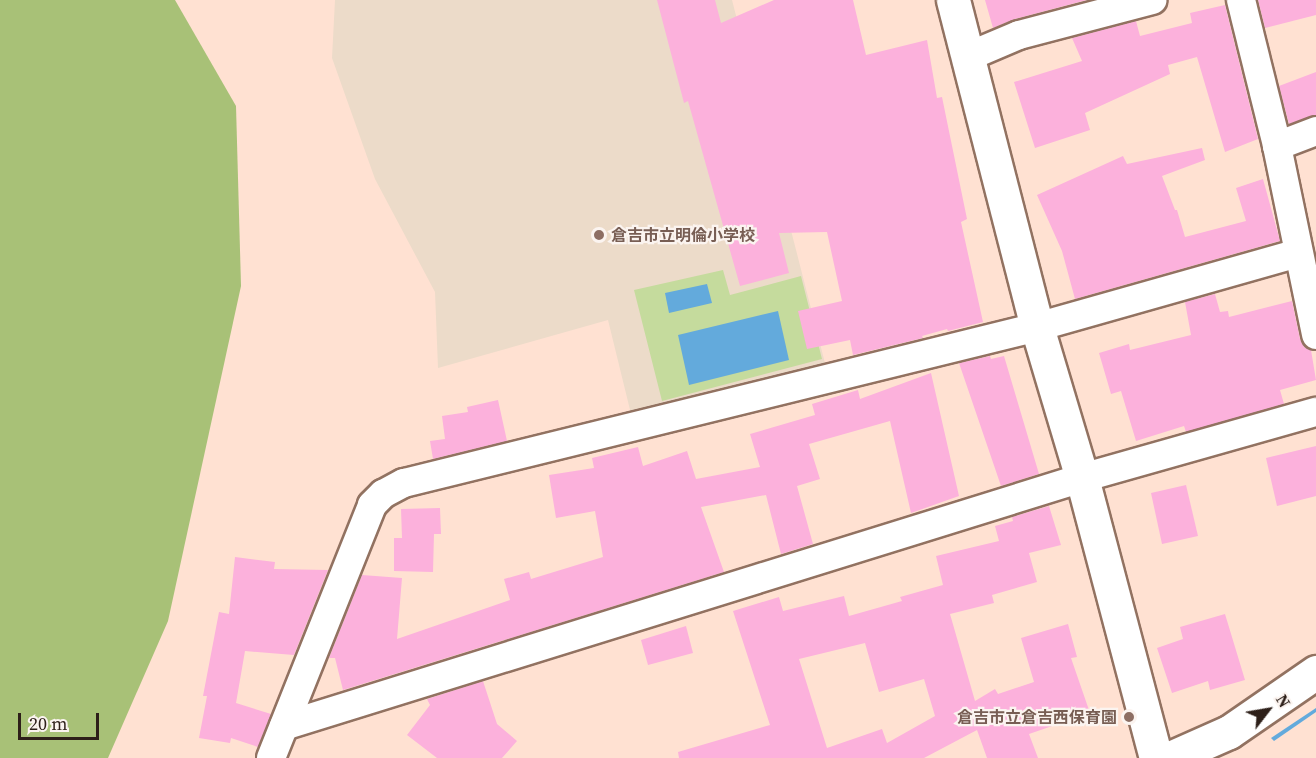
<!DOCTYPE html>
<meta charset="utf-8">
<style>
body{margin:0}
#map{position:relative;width:1316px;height:758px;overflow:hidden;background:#ffe1d2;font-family:"Source Serif 4","Noto Sans JP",serif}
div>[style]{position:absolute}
.education>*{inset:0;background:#ecdbc9}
.green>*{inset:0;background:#c5db9d}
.forest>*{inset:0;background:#a8c177}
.water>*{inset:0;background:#63aadc}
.building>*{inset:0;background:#fcb1dc}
.roads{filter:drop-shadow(2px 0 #927261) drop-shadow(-2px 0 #927261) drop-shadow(0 2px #927261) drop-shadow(0 -2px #927261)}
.minor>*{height:28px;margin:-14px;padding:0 14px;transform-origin:14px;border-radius:14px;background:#fff}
.tertiary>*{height:33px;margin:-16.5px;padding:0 16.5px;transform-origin:16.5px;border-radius:16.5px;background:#fff}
.primary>*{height:33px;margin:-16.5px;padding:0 16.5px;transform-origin:16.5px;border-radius:16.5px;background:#fff}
.dots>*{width:16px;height:16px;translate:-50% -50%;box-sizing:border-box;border:3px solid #fbf4f0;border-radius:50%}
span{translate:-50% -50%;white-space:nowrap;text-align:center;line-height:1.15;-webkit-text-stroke:4.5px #fbf4f0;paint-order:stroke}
.education-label{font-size:16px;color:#785e54;font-weight:700}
.left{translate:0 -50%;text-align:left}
.right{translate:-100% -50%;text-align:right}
.north{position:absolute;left:1238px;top:680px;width:60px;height:60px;-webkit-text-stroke:4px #fbf4f0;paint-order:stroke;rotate:59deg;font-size:16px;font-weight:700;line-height:24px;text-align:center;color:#2d1f19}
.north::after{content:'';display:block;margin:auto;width:21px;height:27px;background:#2d1f19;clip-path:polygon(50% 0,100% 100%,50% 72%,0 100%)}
.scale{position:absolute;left:18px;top:713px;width:81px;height:27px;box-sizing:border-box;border:3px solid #2d1f19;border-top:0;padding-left:8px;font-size:18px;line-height:21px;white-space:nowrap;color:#2d1f19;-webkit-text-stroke:4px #fbf4f0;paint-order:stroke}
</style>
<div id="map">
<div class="education">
<div style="clip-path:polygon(335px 0,732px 0,826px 367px,632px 418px,608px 320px,438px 368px,435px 292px,375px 179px,332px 58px)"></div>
</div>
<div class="green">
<div style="clip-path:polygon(723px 270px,730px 295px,801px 276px,822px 359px,662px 401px,634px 290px)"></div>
</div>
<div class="forest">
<div style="clip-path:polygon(0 0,175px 0,236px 106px,241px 286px,168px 621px,108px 758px,0 758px)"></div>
</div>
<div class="water">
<div style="clip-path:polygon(707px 284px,712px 303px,669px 313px,665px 293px)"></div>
<div style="clip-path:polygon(778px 311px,789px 360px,689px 385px,678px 335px)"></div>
<div style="clip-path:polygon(1316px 708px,1316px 712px,1274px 741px,1271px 738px)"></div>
</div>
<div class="building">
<div style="clip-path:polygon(657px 0,715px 0,721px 23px,774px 0,853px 0,866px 55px,927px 40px,937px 98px,942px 97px,967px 219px,961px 222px,983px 322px,948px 331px,947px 329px,922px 336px,923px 338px,853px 355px,850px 340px,807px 349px,798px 311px,842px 301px,827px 232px,779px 233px,789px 273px,740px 286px,688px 101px,684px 103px)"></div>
<div style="clip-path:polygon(985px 0,1087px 0,1015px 19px,993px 28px)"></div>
<div style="clip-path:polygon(1258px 0,1316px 0,1316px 15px,1265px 28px)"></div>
<div style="clip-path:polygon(1225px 5px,1258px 139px,1225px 152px,1197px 57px,1168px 65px,1170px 74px,1085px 113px,1090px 130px,1035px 148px,1014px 82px,1082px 61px,1072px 38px,1136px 21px,1140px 36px,1192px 23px,1190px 13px)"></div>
<div style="clip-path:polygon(1316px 72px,1316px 115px,1289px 124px,1279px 86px)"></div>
<div style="clip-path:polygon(1202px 148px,1205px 160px,1162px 176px,1175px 210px,1177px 210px,1185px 237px,1246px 221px,1236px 188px,1263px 179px,1280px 241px,1075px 299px,1062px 251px,1037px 195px,1123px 156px,1127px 164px)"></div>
<div style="clip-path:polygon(1215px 294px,1220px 312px,1228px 311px,1229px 317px,1292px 301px,1300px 339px,1304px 347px,1311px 350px,1316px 380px,1280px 390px,1284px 404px,1186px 432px,1184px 426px,1136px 441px,1121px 391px,1111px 394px,1099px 353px,1129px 344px,1130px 350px,1191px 335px,1185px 302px)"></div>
<div style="clip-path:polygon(990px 356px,991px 359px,1004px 356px,1039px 474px,1001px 486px,959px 363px)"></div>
<div style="clip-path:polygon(931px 373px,959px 496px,911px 513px,890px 421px,809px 444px,820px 479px,797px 486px,813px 544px,781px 554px,766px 495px,701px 507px,724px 572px,343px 690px,335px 658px,329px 658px,362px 575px,402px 578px,397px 639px,510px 600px,504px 579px,529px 572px,531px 579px,603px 557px,595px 511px,556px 518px,549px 475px,594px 468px,592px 458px,638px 447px,643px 466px,687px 451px,696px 479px,760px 467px,750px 434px,815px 415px,812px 404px,858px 390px,860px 399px)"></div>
<div style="clip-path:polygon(498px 400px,507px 441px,433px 459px,430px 441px,445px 439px,442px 416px,468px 412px,467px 407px)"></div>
<div style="clip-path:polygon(1316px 446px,1316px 496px,1277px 506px,1266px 458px)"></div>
<div style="clip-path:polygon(1186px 485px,1198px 536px,1162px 544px,1151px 493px)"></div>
<div style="clip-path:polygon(evenodd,1049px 506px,1061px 545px,1029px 553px,1037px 582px,992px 595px,994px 603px,950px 614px,975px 701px,995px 689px,998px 694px,1034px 682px,1021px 638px,1068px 624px,1077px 657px,1071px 658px,1090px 713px,1029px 734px,1038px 758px,987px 758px,977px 730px,924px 758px,679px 758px,678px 752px,770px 725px,733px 611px,779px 597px,783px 611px,844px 596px,849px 616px,902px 601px,900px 597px,943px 585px,936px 556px,999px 541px,995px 526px,1013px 521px,1012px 517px,1049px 506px,865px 643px,879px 692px,924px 679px,935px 716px,887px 743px,882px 729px,827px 748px,799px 659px,865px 643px)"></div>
<div style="clip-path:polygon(440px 508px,441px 534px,434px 534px,433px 572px,394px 571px,394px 538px,402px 538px,401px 509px)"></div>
<div style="clip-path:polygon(235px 557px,275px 562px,274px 569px,328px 570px,294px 655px,245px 651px,236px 703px,271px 714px,258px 747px,231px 738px,230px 743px,199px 738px,207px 696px,203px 696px,219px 612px,229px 614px)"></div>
<div style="clip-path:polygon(1225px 614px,1245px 680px,1210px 690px,1208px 681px,1172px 693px,1157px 648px,1183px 639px,1180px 627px)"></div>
<div style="clip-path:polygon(686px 626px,693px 653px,648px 665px,641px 640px)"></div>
<div style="clip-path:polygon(483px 681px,497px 724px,517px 741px,502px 758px,437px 758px,407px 735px,430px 705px,427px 699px)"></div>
</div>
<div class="roads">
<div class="minor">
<div style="left:1241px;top:0;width:150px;rotate:76.1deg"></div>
<div style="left:1277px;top:146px;width:193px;rotate:78.3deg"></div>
<div style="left:967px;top:57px;width:56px;rotate:-22.9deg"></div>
<div style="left:1019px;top:35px;width:138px;rotate:-14.7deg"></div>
<div style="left:1277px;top:146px;width:42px;rotate:-21deg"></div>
<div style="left:284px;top:726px;width:836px;rotate:-17.26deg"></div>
<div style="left:1082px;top:478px;width:243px;rotate:-15.8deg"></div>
<div style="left:271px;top:758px;width:272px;rotate:-68.2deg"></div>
<div style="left:372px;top:505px;width:16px;rotate:-45deg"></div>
<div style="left:383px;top:494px;width:24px;rotate:-28deg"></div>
<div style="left:404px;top:483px;width:652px;rotate:-13.84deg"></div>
<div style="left:1037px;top:327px;width:271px;rotate:-15.8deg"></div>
</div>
<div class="tertiary">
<div style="left:953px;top:0;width:338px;rotate:75.6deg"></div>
<div style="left:1037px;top:327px;width:158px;rotate:73.4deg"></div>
<div style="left:1082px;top:478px;width:290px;rotate:75.2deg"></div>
</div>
<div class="primary">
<div style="left:1170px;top:758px;width:64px;rotate:-23.8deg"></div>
<div style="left:1229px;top:732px;width:106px;rotate:-34.6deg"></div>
</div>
</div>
<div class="dots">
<div style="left:599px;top:235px;background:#8d6e63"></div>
<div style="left:1129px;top:717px;background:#8d6e63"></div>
</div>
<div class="education-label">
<span class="left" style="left:611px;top:235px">倉吉市立明倫小学校</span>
<span class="right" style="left:1117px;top:717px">倉吉市立倉吉西保育園</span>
</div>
<div class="north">N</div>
<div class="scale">20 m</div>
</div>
